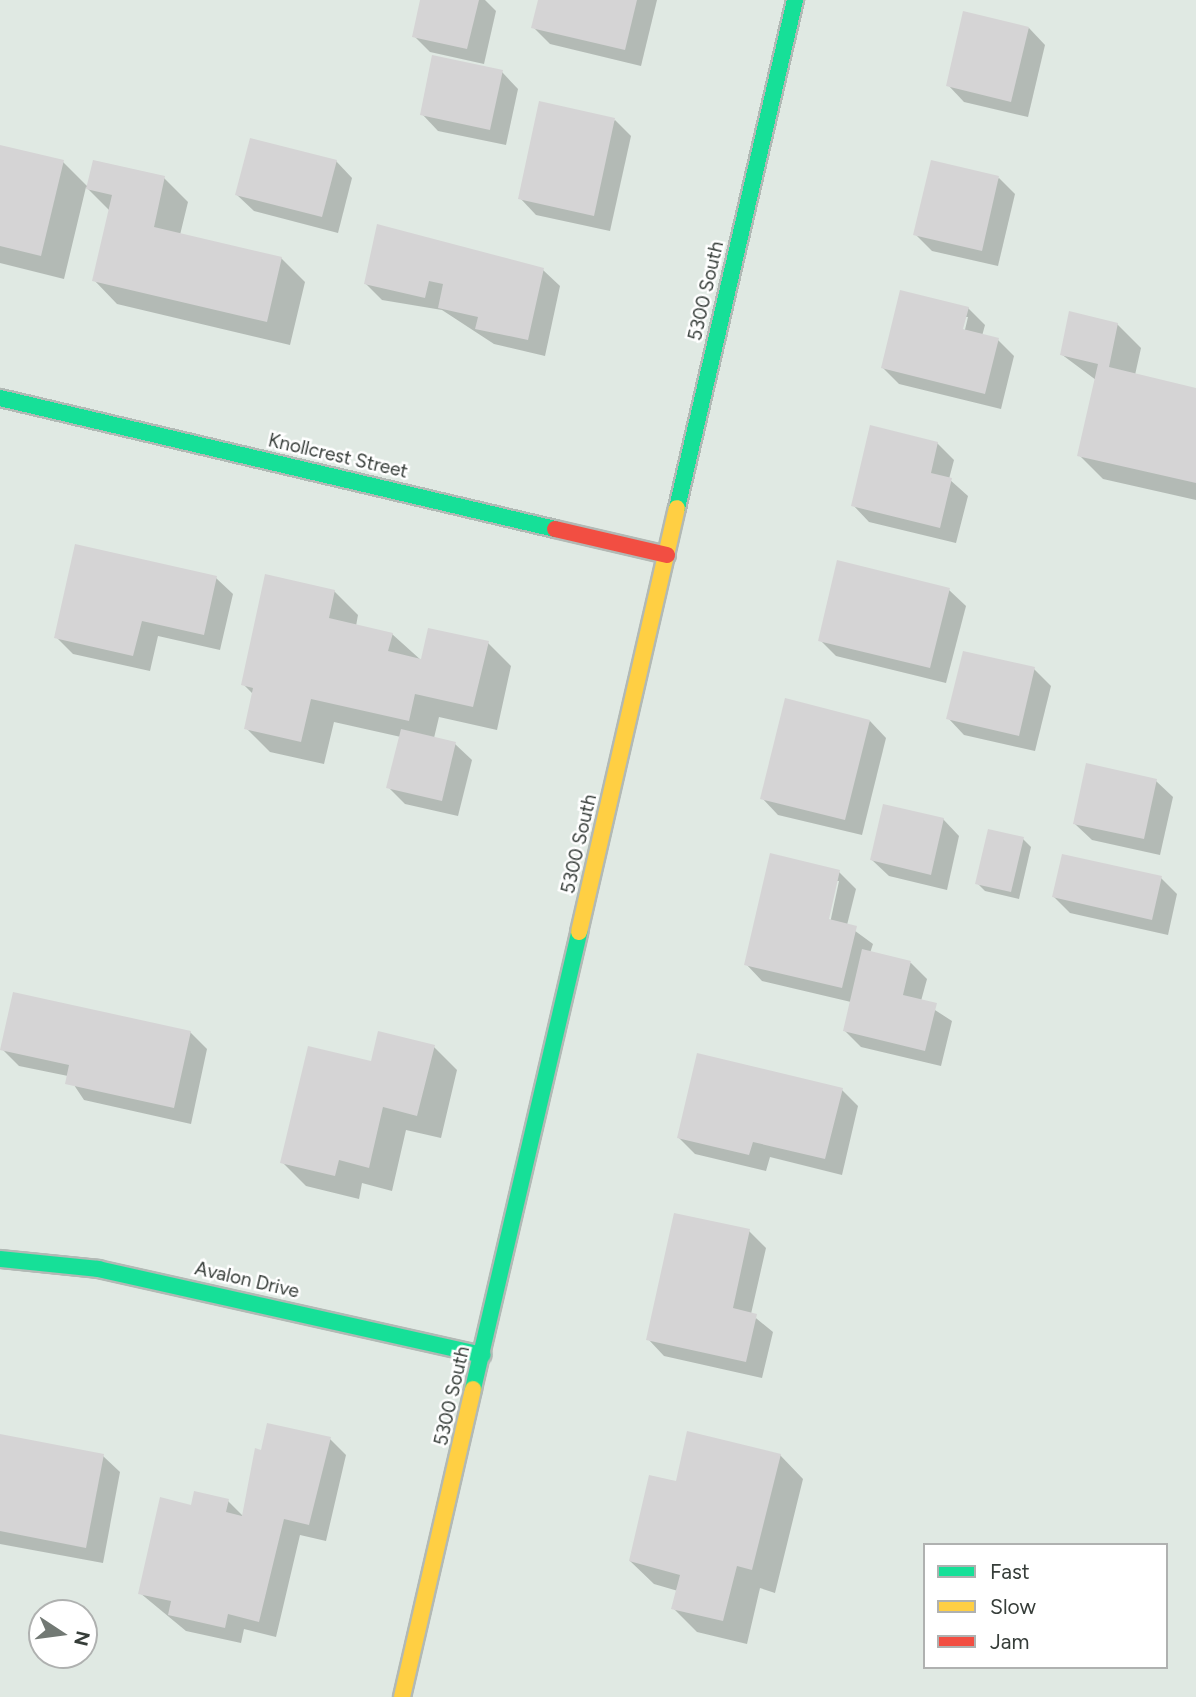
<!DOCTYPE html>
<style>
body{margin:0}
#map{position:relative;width:1196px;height:1697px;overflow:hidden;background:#e0e9e3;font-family:Figtree,sans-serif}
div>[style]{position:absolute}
.shadow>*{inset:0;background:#0003}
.building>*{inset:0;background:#d5d4d5}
.roads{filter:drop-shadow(2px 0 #b2b9b5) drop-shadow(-2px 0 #b2b9b5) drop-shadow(0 2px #b2b9b5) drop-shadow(0 -2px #b2b9b5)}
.fast>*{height:16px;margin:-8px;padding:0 8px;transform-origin:8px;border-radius:8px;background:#16e098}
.slow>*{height:16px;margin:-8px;padding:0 8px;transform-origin:8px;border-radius:8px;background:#ffcf43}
.jam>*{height:16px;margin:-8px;padding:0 8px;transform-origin:8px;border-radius:8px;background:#f24e42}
span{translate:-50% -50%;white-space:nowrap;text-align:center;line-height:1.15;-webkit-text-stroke:5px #fff;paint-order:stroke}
.street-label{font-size:19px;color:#363d39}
.legend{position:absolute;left:923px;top:1543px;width:245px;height:126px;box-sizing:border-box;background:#fff;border:2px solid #afb1b0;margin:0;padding:9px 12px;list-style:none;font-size:21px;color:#363d39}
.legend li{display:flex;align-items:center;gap:14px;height:35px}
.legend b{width:35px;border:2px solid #afb1b0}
.north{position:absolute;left:28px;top:1599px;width:70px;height:70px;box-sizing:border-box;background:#fff;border:2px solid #afb1b0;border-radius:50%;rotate:103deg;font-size:19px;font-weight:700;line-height:28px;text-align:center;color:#363d39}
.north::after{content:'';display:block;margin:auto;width:24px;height:32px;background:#727974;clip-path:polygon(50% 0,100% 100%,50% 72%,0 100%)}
</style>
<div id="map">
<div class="shadow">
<div style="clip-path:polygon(422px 0,485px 0,496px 11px,484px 64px,430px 52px,414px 36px)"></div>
<div style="clip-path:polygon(540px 0,657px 0,641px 66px,550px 44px,533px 27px)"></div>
<div style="clip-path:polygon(1029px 28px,1045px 45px,1028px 117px,964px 102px,948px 85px)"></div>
<div style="clip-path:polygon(502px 72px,518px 89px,506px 145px,438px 131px,422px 114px)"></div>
<div style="clip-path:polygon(615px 120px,631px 136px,610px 231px,536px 215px,520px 198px)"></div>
<div style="clip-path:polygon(0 147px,63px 162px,88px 187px,164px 178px,188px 202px,180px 235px,281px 258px,305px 282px,290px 345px,117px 304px,94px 280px,110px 211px,86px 187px,64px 279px,0 263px)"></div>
<div style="clip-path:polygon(336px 161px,352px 178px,338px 233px,254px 211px,237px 195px)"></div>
<div style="clip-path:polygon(999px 178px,1015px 194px,998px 266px,932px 251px,915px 234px)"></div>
<div style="clip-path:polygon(378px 227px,543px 270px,560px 286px,545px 356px,494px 344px,442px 310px,382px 300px,366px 284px)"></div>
<div style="clip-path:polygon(evenodd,968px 308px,985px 325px,982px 336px,998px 340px,1014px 356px,1001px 409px,899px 384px,883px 368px,968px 308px,965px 317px,968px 317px,963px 338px,959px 337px,965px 317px)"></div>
<div style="clip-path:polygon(1117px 324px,1141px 348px,1135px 375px,1196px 389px,1196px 500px,1103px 479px,1079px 455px,1096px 380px,1061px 354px)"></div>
<div style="clip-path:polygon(937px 443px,954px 460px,949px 479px,968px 496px,956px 543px,869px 522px,853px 505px)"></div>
<div style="clip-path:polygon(216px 578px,233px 594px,220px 650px,158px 636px,150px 671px,73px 654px,56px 637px)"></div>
<div style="clip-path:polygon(949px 590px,966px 606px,946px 683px,836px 656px,820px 640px)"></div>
<div style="clip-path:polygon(334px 591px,358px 615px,356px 626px,392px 634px,422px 661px,488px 643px,511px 666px,497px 730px,439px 717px,434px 738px,455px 744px,472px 760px,458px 816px,405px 804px,388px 787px,401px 737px,334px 722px,324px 764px,270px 752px,246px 728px,254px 695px,243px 684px)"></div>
<div style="clip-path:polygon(1034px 669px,1051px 686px,1035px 751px,964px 735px,948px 718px)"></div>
<div style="clip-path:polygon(870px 721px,886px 738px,862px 835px,778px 815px,762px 798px)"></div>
<div style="clip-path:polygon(1156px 781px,1173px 797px,1160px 855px,1092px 840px,1075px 824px)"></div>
<div style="clip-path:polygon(943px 819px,959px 836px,947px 890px,889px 876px,872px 860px)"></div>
<div style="clip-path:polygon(1023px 839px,1031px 847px,1019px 899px,985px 891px,977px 883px)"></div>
<div style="clip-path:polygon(evenodd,839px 872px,856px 889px,847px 925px,873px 944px,870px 953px,911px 963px,927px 979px,921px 1001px,952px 1021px,941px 1066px,861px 1047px,844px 1030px,851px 1002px,762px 981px,746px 964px,839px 872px,836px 881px,839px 881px,829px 928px,825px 927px,836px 881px)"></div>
<div style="clip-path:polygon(1161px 878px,1177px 894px,1168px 935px,1070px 913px,1054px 897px)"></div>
<div style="clip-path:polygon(190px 1032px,207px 1049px,191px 1124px,84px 1100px,68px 1076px,19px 1066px,2px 1049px)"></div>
<div style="clip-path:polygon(434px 1047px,457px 1070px,441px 1138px,406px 1130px,392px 1191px,362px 1183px,359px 1199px,306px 1186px,282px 1162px,372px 1063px)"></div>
<div style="clip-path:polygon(842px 1090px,858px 1106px,842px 1175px,770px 1157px,766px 1171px,695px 1154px,679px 1138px)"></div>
<div style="clip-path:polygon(749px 1231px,766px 1248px,751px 1314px,773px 1332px,762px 1378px,664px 1356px,648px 1339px)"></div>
<div style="clip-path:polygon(0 1436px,103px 1456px,120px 1472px,103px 1563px,0 1544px)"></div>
<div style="clip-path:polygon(330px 1439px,346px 1455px,326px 1541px,300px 1535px,276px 1637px,244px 1629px,241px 1643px,186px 1631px,140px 1593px,193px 1507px,228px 1501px,243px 1516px)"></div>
<div style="clip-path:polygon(780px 1455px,803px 1479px,775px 1593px,760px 1588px,747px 1644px,697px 1632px,673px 1608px,678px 1591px,654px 1584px,630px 1561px,677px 1484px)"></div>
</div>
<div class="building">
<div style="clip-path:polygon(420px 0,479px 0,467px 49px,412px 37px)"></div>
<div style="clip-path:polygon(538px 0,637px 0,625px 50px,531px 28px)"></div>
<div style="clip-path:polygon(963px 11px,1029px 27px,1011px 102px,946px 86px)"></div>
<div style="clip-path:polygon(432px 55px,503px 70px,490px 130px,420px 115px)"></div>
<div style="clip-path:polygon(539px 101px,615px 118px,594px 216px,518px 199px)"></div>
<div style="clip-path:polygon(250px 138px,337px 160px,322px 217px,235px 195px)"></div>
<div style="clip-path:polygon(0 145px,64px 160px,41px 256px,0 246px)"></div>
<div style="clip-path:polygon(93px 160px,165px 176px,154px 227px,282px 257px,267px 322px,92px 281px,112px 195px,86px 189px)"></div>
<div style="clip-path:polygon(931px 160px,999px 176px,982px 251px,913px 235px)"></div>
<div style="clip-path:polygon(377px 224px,544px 268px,528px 340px,475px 329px,478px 317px,438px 308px,443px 284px,429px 281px,425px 298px,364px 284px)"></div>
<div style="clip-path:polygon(900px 290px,969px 307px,963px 329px,999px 338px,985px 394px,881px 368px)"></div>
<div style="clip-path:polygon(1069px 311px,1118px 323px,1109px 367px,1196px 388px,1196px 483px,1077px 456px,1098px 364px,1060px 355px)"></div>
<div style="clip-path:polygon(870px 425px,938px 442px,931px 473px,952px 478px,940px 528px,851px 506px)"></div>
<div style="clip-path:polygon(75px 544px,217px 576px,204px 635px,142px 621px,133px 656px,54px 638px)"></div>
<div style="clip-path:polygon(837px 560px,950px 588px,930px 668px,818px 641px)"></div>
<div style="clip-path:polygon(265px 574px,335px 590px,329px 618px,393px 633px,388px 651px,421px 659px,428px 628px,489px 641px,473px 707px,415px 694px,409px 721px,311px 699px,301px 742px,244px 729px,253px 688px,241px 685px)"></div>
<div style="clip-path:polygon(963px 651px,1035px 667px,1019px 736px,946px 719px)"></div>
<div style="clip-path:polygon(785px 698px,870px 720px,845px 820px,760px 799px)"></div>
<div style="clip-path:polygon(401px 729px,456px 742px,442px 801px,386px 788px)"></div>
<div style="clip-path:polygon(1086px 763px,1157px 779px,1144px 839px,1073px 824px)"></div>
<div style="clip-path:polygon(883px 804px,944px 818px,931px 875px,870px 860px)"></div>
<div style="clip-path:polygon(988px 829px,1024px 837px,1011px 892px,975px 884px)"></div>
<div style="clip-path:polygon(770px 853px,840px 870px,829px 919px,857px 926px,842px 988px,744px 965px)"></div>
<div style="clip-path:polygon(1062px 854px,1162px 876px,1152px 920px,1052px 897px)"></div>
<div style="clip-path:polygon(862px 949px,911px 961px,903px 995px,937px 1003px,925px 1051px,843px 1031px)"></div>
<div style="clip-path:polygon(13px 992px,191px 1031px,174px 1108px,65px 1084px,69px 1065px,0 1050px)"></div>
<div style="clip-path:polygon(378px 1031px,435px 1045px,417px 1116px,383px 1107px,369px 1168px,339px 1160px,335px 1176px,280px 1163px,308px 1046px,371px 1061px)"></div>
<div style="clip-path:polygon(697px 1053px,843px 1088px,825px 1159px,753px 1142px,749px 1155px,677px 1138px)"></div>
<div style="clip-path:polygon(674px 1213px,750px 1229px,733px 1308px,757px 1314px,746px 1362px,646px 1340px)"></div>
<div style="clip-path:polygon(267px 1423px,331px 1437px,309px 1525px,284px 1519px,259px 1622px,228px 1614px,225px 1628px,168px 1615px,171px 1601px,138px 1594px,160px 1497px,191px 1505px,194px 1491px,229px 1499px,226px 1512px,242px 1516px,255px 1448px,261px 1450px)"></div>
<div style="clip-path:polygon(687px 1431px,781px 1454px,752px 1570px,737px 1566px,723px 1621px,671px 1609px,680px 1575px,629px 1561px,649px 1475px,676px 1481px)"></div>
<div style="clip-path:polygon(0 1434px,104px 1454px,86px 1548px,0 1531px)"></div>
</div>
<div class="roads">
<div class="fast">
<div style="left:0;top:398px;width:570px;rotate:13.28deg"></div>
<div style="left:677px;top:508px;width:522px;rotate:-76.92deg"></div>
<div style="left:0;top:1259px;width:99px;rotate:5.8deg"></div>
<div style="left:98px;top:1269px;width:394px;rotate:12.6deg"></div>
<div style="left:473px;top:1389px;width:469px;rotate:-76.9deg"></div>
</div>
<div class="slow">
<div style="left:579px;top:932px;width:435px;rotate:-77deg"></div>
<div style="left:402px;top:1697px;width:316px;rotate:-77deg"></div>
</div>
<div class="jam">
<div style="left:555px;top:529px;width:115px;rotate:13.1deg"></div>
</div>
</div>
<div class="street-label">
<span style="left:706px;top:291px;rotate:-77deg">5300 South</span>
<span style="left:338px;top:456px;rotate:13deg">Knollcrest Street</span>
<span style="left:579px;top:844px;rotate:-77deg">5300 South</span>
<span style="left:247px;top:1280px;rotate:13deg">Avalon Drive</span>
<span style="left:452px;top:1396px;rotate:-77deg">5300 South</span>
</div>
<ul class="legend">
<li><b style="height:9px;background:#16e098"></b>Fast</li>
<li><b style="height:9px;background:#ffcf43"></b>Slow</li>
<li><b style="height:9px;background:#f24e42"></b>Jam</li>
</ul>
<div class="north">N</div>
</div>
